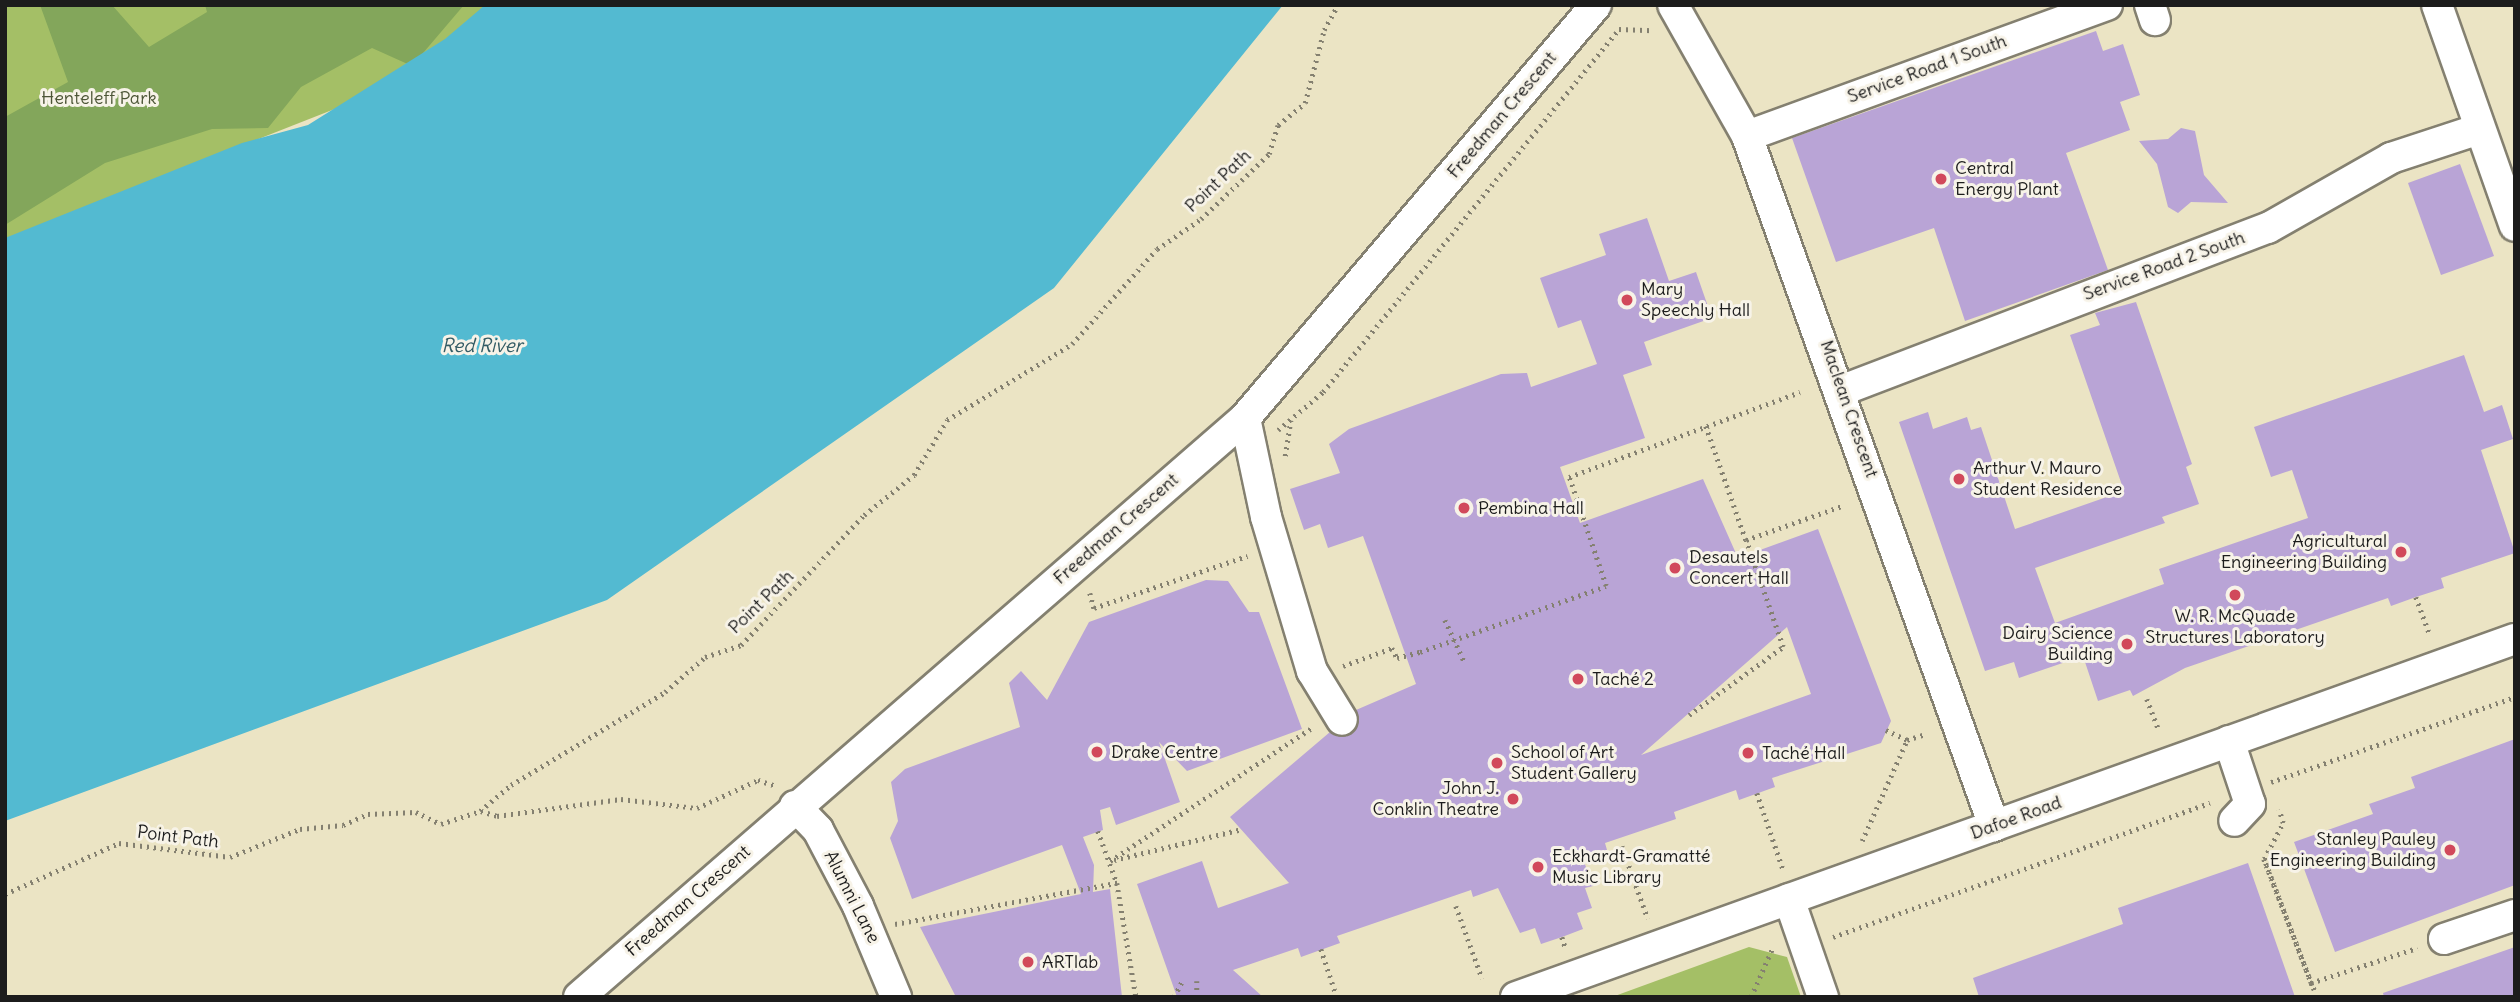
<!DOCTYPE html>
<meta charset="utf-8">
<style>
body{margin:0}
#map{position:relative;width:2520px;height:1002px;overflow:hidden;background:#ebe4c4;font-family:Delius,sans-serif}
div>[style]{position:absolute}
.green>*{inset:0;background:#a4bf66}
.forest>*{inset:0;background:#83a65b}
.water>*{inset:0;background:#53bad1}
.building>*{inset:0;background:#b9a4d6}
.path>*{height:4.5px;margin-top:-2.25px;transform-origin:0;background:repeating-linear-gradient(90deg,#848070 0 2px,transparent 0 7px)}
.roads{filter:drop-shadow(2px 0 #848070) drop-shadow(-2px 0 #848070) drop-shadow(0 2px #848070) drop-shadow(0 -2px #848070)}
.minor>*{height:30px;margin:-15px;padding:0 15px;transform-origin:15px;border-radius:15px;background:#fff}
.path-bridge>*{height:4.5px;margin-top:-2.25px;transform-origin:0;background:repeating-linear-gradient(90deg,#848070 0 2px,transparent 0 7px)}
.dots>*{width:19px;height:19px;translate:-50% -50%;box-sizing:border-box;border:4px solid #f7f3e8;border-radius:50%}
span{translate:-50% -50%;white-space:nowrap;text-align:center;line-height:1.15;-webkit-text-stroke:6px #f7f3e8;paint-order:stroke}
.street-label{font-size:18px;color:#1c1c1c}
.park-label{font-size:18px;color:#4c5536}
.poi-label{font-size:18px;color:#1c1c1c}
.left{translate:0 -50%;text-align:left}
.right{translate:-100% -50%;text-align:right}
.water-label{font-size:19px;color:#325b64;font-style:italic}
.frame{position:absolute;inset:0;border:7px solid #1c1c1c;pointer-events:none}
</style>
<div id="map">
<div class="green">
<div style="clip-path:polygon(5px 5px,521px 5px,421px 75px,5px 239px)"></div>
<div style="clip-path:polygon(1749px 947px,1787px 957px,1801px 997px,1612px 997px)"></div>
</div>
<div class="forest">
<div style="clip-path:polygon(40px 5px,112px 5px,149px 47px,207px 12px,205px 5px,464px 5px,412px 66px,372px 48px,301px 87px,268px 128px,212px 129px,105px 163px,5px 225px,5px 117px,68px 82px)"></div>
</div>
<div class="water">
<div style="clip-path:polygon(485px 5px,1283px 5px,1054px 288px,607px 600px,5px 821px,5px 238px,242px 143px,308px 125px,445px 39px)"></div>
</div>
<div class="building">
<div style="clip-path:polygon(2096px 31px,2103px 51px,2123px 44px,2140px 95px,2120px 102px,2130px 130px,2066px 153px,2108px 270px,1965px 321px,1934px 228px,1836px 262px,1792px 138px)"></div>
<div style="clip-path:polygon(2181px 128px,2195px 131px,2204px 175px,2228px 203px,2191px 202px,2178px 213px,2168px 207px,2157px 164px,2139px 141px,2168px 139px)"></div>
<div style="clip-path:polygon(2460px 164px,2494px 256px,2441px 275px,2408px 183px)"></div>
<div style="clip-path:polygon(evenodd,1647px 218px,1669px 281px,1696px 272px,1712px 318px,1644px 342px,1652px 365px,1623px 375px,1645px 438px,1560px 467px,1580px 523px,1703px 479px,1738px 558px,1818px 529px,1891px 721px,1881px 743px,1772px 778px,1775px 787px,1739px 800px,1736px 790px,1674px 812px,1676px 819px,1605px 843px,1607px 850px,1583px 859px,1593px 886px,1585px 888px,1592px 908px,1577px 913px,1583px 929px,1562px 937px,1541px 944px,1535px 928px,1520px 933px,1498px 888px,1473px 897px,1471px 890px,1337px 936px,1340px 943px,1301px 957px,1298px 948px,1233px 970px,1263px 997px,1177px 997px,1137px 884px,1202px 861px,1218px 908px,1289px 883px,1230px 817px,1330px 732px,1352px 734px,1356px 710px,1416px 684px,1363px 536px,1328px 548px,1320px 524px,1304px 530px,1290px 489px,1340px 473px,1329px 444px,1349px 429px,1501px 374px,1527px 373px,1531px 387px,1597px 364px,1581px 320px,1558px 328px,1540px 278px,1606px 255px,1599px 234px,1647px 218px,1787px 627px,1811px 694px,1641px 755px,1787px 627px)"></div>
<div style="clip-path:polygon(2136px 302px,2192px 464px,2186px 467px,2199px 504px,2162px 517px,2165px 523px,2035px 568px,2055px 623px,2164px 584px,2159px 569px,2308px 518px,2292px 470px,2271px 477px,2254px 427px,2464px 355px,2484px 412px,2502px 405px,2513px 439px,2481px 450px,2515px 553px,2441px 578px,2444px 588px,2416px 597px,2391px 606px,2388px 598px,2185px 668px,2133px 696px,2130px 690px,2098px 701px,2083px 656px,2019px 678px,2014px 662px,1985px 671px,1899px 422px,1928px 412px,1933px 429px,1967px 417px,1971px 430px,1981px 427px,2015px 529px,2124px 491px,2070px 335px,2100px 325px,2095px 313px)"></div>
<div style="clip-path:polygon(1206px 580px,1228px 581px,1249px 612px,1259px 612px,1302px 729px,1187px 771px,1159px 742px,1180px 802px,1116px 825px,1110px 807px,1100px 810px,1103px 830px,1083px 837px,1094px 865px,1093px 892px,1110px 889px,1122px 997px,956px 997px,920px 927px,1081px 894px,1062px 845px,912px 899px,890px 838px,898px 821px,891px 782px,905px 769px,1020px 727px,1009px 683px,1021px 671px,1047px 700px,1089px 622px)"></div>
<div style="clip-path:polygon(2515px 739px,2515px 885px,2335px 952px,2294px 842px,2373px 814px,2369px 804px,2415px 788px,2411px 777px)"></div>
<div style="clip-path:polygon(2248px 863px,2295px 997px,1979px 997px,1973px 978px,2123px 924px,2118px 908px)"></div>
<div style="clip-path:polygon(2515px 947px,2515px 997px,2384px 997px,2383px 993px)"></div>
</div>
<div class="path">
<div style="left:1706px;top:426px;width:121px;rotate:70.7deg"></div>
<div style="left:1278px;top:430px;width:59px;rotate:-40.2deg"></div>
<div style="left:1323px;top:392px;width:468px;rotate:-50.8deg"></div>
<div style="left:1619px;top:29px;width:33px;rotate:2deg"></div>
<div style="left:1285px;top:456px;width:36px;rotate:-81deg"></div>
<div style="left:1090px;top:593px;width:16px;rotate:75deg"></div>
<div style="left:1094px;top:608px;width:162px;rotate:-18.8deg"></div>
<div style="left:2416px;top:597px;width:40px;rotate:69.8deg"></div>
<div style="left:1343px;top:666px;width:52px;rotate:-20.2deg"></div>
<div style="left:1392px;top:648px;width:11px;rotate:63deg"></div>
<div style="left:1397px;top:658px;width:24px;rotate:-15deg"></div>
<div style="left:1420px;top:652px;width:197px;rotate:-19.5deg"></div>
<div style="left:1606px;top:586px;width:115px;rotate:-108.7deg"></div>
<div style="left:1569px;top:477px;width:246px;rotate:-20.2deg"></div>
<div style="left:2147px;top:699px;width:31px;rotate:69deg"></div>
<div style="left:1689px;top:715px;width:116px;rotate:-35.9deg"></div>
<div style="left:1783px;top:647px;width:113px;rotate:-109.1deg"></div>
<div style="left:1746px;top:540px;width:102px;rotate:-19.5deg"></div>
<div style="left:1886px;top:730px;width:23px;rotate:25deg"></div>
<div style="left:2271px;top:782px;width:258px;rotate:-19.2deg"></div>
<div style="left:1757px;top:793px;width:83px;rotate:71.1deg"></div>
<div style="left:481px;top:811px;width:17px;rotate:17deg"></div>
<div style="left:497px;top:816px;width:125px;rotate:-7.8deg"></div>
<div style="left:621px;top:799px;width:77px;rotate:6.8deg"></div>
<div style="left:697px;top:808px;width:67px;rotate:-24.7deg"></div>
<div style="left:758px;top:780px;width:20px;rotate:18deg"></div>
<div style="left:1098px;top:831px;width:55px;rotate:69.9deg"></div>
<div style="left:1117px;top:883px;width:116px;rotate:80.5deg"></div>
<div style="left:1862px;top:841px;width:111px;rotate:-66deg"></div>
<div style="left:1907px;top:740px;width:20px;rotate:-18deg"></div>
<div style="left:1622px;top:846px;width:77px;rotate:70.4deg"></div>
<div style="left:2264px;top:859px;width:140px;rotate:69.1deg"></div>
<div style="left:2314px;top:990px;width:8px;rotate:-113deg"></div>
<div style="left:2311px;top:983px;width:133px;rotate:-110.8deg"></div>
<div style="left:2264px;top:859px;width:41px;rotate:-62.2deg"></div>
<div style="left:2283px;top:823px;width:14px;rotate:-107deg"></div>
<div style="left:1114px;top:860px;width:132px;rotate:-13.6deg"></div>
<div style="left:1110px;top:861px;width:243px;rotate:-33.4deg"></div>
<div style="left:5px;top:894px;width:125px;rotate:-24.1deg"></div>
<div style="left:119px;top:843px;width:112px;rotate:7.2deg"></div>
<div style="left:230px;top:857px;width:75px;rotate:-21.8deg"></div>
<div style="left:300px;top:829px;width:43px;rotate:-5.3deg"></div>
<div style="left:343px;top:825px;width:27px;rotate:-24deg"></div>
<div style="left:368px;top:814px;width:48px;rotate:-2.4deg"></div>
<div style="left:416px;top:812px;width:28px;rotate:26deg"></div>
<div style="left:441px;top:824px;width:41px;rotate:-18.4deg"></div>
<div style="left:480px;top:811px;width:40px;rotate:-40deg"></div>
<div style="left:511px;top:785px;width:180px;rotate:-31.1deg"></div>
<div style="left:665px;top:692px;width:53px;rotate:-41.2deg"></div>
<div style="left:705px;top:657px;width:38px;rotate:-18deg"></div>
<div style="left:741px;top:645px;width:179px;rotate:-46.6deg"></div>
<div style="left:864px;top:515px;width:64px;rotate:-38.7deg"></div>
<div style="left:914px;top:475px;width:64px;rotate:-59deg"></div>
<div style="left:947px;top:420px;width:146px;rotate:-31.3deg"></div>
<div style="left:1072px;top:344px;width:127px;rotate:-48.2deg"></div>
<div style="left:1157px;top:249px;width:53px;rotate:-34.3deg"></div>
<div style="left:1201px;top:219px;width:94px;rotate:-43.7deg"></div>
<div style="left:1269px;top:154px;width:30px;rotate:-73deg"></div>
<div style="left:1278px;top:125px;width:35px;rotate:-39deg"></div>
<div style="left:1305px;top:103px;width:75px;rotate:-75.4deg"></div>
<div style="left:1324px;top:30px;width:29px;rotate:-61deg"></div>
<div style="left:1456px;top:906px;width:77px;rotate:70.1deg"></div>
<div style="left:895px;top:924px;width:226px;rotate:-10.5deg"></div>
<div style="left:1562px;top:937px;width:13px;rotate:72deg"></div>
<div style="left:1833px;top:937px;width:400px;rotate:-19.6deg"></div>
<div style="left:1321px;top:949px;width:51px;rotate:71.6deg"></div>
<div style="left:1197px;top:981px;width:16px;rotate:90deg"></div>
<div style="left:2311px;top:983px;width:112px;rotate:-18.3deg"></div>
<div style="left:1174px;top:997px;width:20px;rotate:-63deg"></div>
<div style="left:1751px;top:997px;width:55px;rotate:-66.3deg"></div>
</div>
<div class="roads">
<div class="minor">
<div style="left:1673px;top:5px;width:150px;rotate:60.5deg"></div>
<div style="left:1747px;top:136px;width:733px;rotate:70.3deg"></div>
<div style="left:2150px;top:5px;width:16px;rotate:72deg"></div>
<div style="left:2437px;top:5px;width:234px;rotate:70.6deg"></div>
<div style="left:1747px;top:136px;width:383px;rotate:-20deg"></div>
<div style="left:1843px;top:390px;width:455px;rotate:-20.9deg"></div>
<div style="left:2268px;top:228px;width:142px;rotate:-29.6deg"></div>
<div style="left:2391px;top:158px;width:93px;rotate:-18.2deg"></div>
<div style="left:1245px;top:418px;width:101px;rotate:78deg"></div>
<div style="left:1266px;top:517px;width:161px;rotate:73.4deg"></div>
<div style="left:1312px;top:671px;width:57px;rotate:58.5deg"></div>
<div style="left:2229px;top:741px;width:66px;rotate:71.6deg"></div>
<div style="left:2250px;top:804px;width:23px;rotate:133deg"></div>
<div style="left:795px;top:806px;width:33px;rotate:46deg"></div>
<div style="left:818px;top:830px;width:86px;rotate:62.2deg"></div>
<div style="left:858px;top:906px;width:99px;rotate:67.3deg"></div>
<div style="left:1789px;top:899px;width:104px;rotate:70.9deg"></div>
<div style="left:2444px;top:939px;width:75px;rotate:-18.7deg"></div>
<div style="left:579px;top:997px;width:882px;rotate:-41deg"></div>
<div style="left:1245px;top:418px;width:542px;rotate:-49.64deg"></div>
<div style="left:1516px;top:997px;width:1061px;rotate:-19.72deg"></div>
</div>
</div>
<div class="path-bridge">
<div style="left:1445px;top:620px;width:47px;rotate:65.1deg"></div>
</div>
<div class="dots">
<div style="left:1941px;top:179px;background:#d1495b"></div>
<div style="left:1627px;top:300px;background:#d1495b"></div>
<div style="left:1959px;top:479px;background:#d1495b"></div>
<div style="left:1464px;top:508px;background:#d1495b"></div>
<div style="left:2401px;top:552px;background:#d1495b"></div>
<div style="left:1675px;top:568px;background:#d1495b"></div>
<div style="left:2235px;top:595px;background:#d1495b"></div>
<div style="left:2127px;top:644px;background:#d1495b"></div>
<div style="left:1578px;top:679px;background:#d1495b"></div>
<div style="left:1097px;top:752px;background:#d1495b"></div>
<div style="left:1748px;top:753px;background:#d1495b"></div>
<div style="left:1497px;top:763px;background:#d1495b"></div>
<div style="left:1513px;top:799px;background:#d1495b"></div>
<div style="left:2450px;top:850px;background:#d1495b"></div>
<div style="left:1538px;top:867px;background:#d1495b"></div>
<div style="left:1028px;top:962px;background:#d1495b"></div>
</div>
<div class="street-label">
<span style="left:1927px;top:69px;rotate:-20deg">Service Road 1 South</span>
<span style="left:1502px;top:115px;rotate:-50deg">Freedman Crescent</span>
<span style="left:1218px;top:181px;rotate:-43deg">Point Path</span>
<span style="left:2164px;top:266px;rotate:-20deg">Service Road 2 South</span>
<span style="left:1849px;top:409px;rotate:71deg">Maclean Crescent</span>
<span style="left:1116px;top:529px;rotate:-41deg">Freedman Crescent</span>
<span style="left:761px;top:602px;rotate:-44deg">Point Path</span>
<span style="left:2016px;top:818px;rotate:-20deg">Dafoe Road</span>
<span style="left:178px;top:837px;rotate:7deg">Point Path</span>
<span style="left:852px;top:897px;rotate:63deg">Alumni Lane</span>
<span style="left:688px;top:901px;rotate:-41deg">Freedman Crescent</span>
</div>
<div class="park-label">
<span style="left:99px;top:98px">Henteleff Park</span>
</div>
<div class="poi-label">
<span class="left" style="left:1955px;top:179px">Central<br>Energy Plant</span>
<span class="left" style="left:1641px;top:300px">Mary<br>Speechly Hall</span>
<span class="left" style="left:1973px;top:479px">Arthur V. Mauro<br>Student Residence</span>
<span class="left" style="left:1478px;top:508px">Pembina Hall</span>
<span class="right" style="left:2387px;top:552px">Agricultural<br>Engineering Building</span>
<span class="left" style="left:1689px;top:568px">Desautels<br>Concert Hall</span>
<span style="left:2235px;top:627px">W. R. McQuade<br>Structures Laboratory</span>
<span class="right" style="left:2113px;top:644px">Dairy Science<br>Building</span>
<span class="left" style="left:1592px;top:679px">Taché 2</span>
<span class="left" style="left:1111px;top:752px">Drake Centre</span>
<span class="left" style="left:1511px;top:763px">School of Art<br>Student Gallery</span>
<span class="left" style="left:1762px;top:753px">Taché Hall</span>
<span class="right" style="left:1499px;top:799px">John J.<br>Conklin Theatre</span>
<span class="right" style="left:2436px;top:850px">Stanley Pauley<br>Engineering Building</span>
<span class="left" style="left:1552px;top:867px">Eckhardt-Gramatté<br>Music Library</span>
<span class="left" style="left:1042px;top:962px">ARTlab</span>
</div>
<div class="water-label">
<span style="left:482px;top:346px">Red River</span>
</div>
<div class="frame"></div>
</div>
